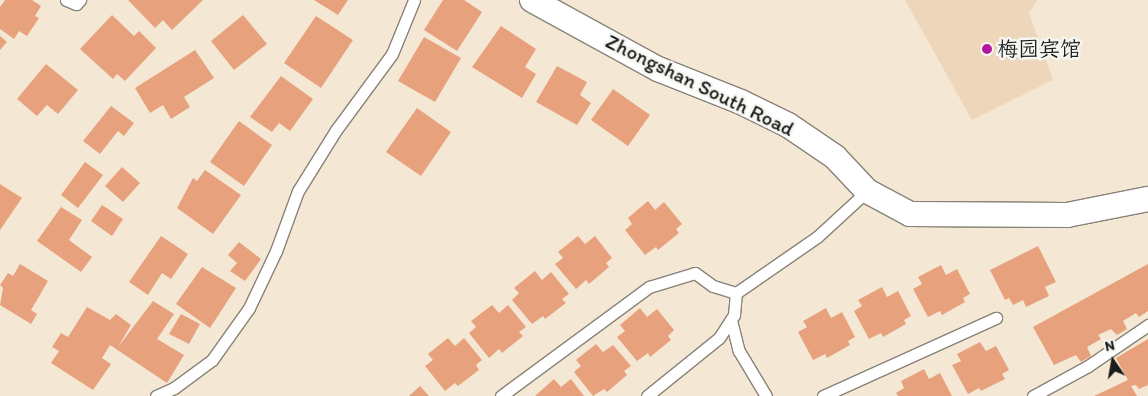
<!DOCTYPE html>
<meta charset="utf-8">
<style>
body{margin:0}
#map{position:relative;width:1148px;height:396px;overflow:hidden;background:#f4e8d5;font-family:Itim,"LXGW WenKai TC",sans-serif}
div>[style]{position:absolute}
.built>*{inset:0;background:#eed6bb}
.building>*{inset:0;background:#e8a17d}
.roads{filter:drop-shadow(1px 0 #888278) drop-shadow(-1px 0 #888278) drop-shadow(0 1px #888278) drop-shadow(0 -1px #888278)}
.service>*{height:11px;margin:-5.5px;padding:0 5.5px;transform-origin:5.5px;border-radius:5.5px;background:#fff}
.minor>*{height:24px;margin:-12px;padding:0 12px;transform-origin:12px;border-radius:12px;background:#fff}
.dots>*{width:14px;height:14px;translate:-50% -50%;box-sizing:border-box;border:2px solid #f6f6f2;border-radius:50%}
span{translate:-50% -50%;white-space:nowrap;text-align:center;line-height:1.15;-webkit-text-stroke:5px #f6f6f2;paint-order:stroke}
.poi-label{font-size:21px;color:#1c1c1c}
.left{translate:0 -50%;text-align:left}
.street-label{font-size:21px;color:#1c1c1c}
.north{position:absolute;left:1088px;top:336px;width:50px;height:50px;-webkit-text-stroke:4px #f6f6f2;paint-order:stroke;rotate:348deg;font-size:14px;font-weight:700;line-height:20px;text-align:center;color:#1c1c1c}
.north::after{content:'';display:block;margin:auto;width:18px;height:22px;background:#1c1c1c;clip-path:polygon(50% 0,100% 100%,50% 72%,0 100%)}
</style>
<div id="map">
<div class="built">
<div style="clip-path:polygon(905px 0,1037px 0,1029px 13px,1053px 80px,972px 120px)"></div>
</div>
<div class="building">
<div style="clip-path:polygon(5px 0,32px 0,41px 6px,35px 16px,39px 18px,27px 36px,19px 31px,14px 39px,0 29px,0 7px)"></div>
<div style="clip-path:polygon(128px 0,203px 0,172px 30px,163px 20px,155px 28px)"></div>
<div style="clip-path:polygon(314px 0,348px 0,338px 15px)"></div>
<div style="clip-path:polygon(443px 0,464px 0,482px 12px,457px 51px,424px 30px)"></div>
<div style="clip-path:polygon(112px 15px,134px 36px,139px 31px,156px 48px,125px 81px,117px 74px,113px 79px,80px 49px)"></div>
<div style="clip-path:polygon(243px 15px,267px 44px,234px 70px,211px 41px)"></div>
<div style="clip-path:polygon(316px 16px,353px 40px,321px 88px,284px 63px)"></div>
<div style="clip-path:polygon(501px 26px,536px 49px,525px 67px,536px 74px,522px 98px,472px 67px)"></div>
<div style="clip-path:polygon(0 36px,7px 42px,0 50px)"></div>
<div style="clip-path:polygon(424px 37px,461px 58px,435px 102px,398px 81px)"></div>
<div style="clip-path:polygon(195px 50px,214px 78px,184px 97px,190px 107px,171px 119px,163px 105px,150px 113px,135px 88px)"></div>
<div style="clip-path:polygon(46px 64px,78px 90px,58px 114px,47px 105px,37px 116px,17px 99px)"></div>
<div style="clip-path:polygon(557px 66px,587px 82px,580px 95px,591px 103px,577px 125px,536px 102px)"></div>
<div style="clip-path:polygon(281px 76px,313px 99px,290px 131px,279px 123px,272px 132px,250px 117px)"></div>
<div style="clip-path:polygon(613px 89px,650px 115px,628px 146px,591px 120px)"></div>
<div style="clip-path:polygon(111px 106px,134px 123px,124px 136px,118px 131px,100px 154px,83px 141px)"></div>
<div style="clip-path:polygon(417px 108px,451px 132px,421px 176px,386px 152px)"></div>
<div style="clip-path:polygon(239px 121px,272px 145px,244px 186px,210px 162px)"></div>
<div style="clip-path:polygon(85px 162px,103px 175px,78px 208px,61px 195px)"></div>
<div style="clip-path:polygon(122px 167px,140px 183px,123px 202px,105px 186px)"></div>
<div style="clip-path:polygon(205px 170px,241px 195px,213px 234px,177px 208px,193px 178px,197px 181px)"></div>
<div style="clip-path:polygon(0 184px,22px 198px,0 230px)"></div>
<div style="clip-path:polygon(648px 201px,655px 210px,664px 202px,682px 224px,676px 229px,679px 233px,658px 250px,656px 247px,645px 255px,625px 230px,632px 224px,628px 218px)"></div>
<div style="clip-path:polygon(102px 205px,123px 219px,112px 236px,91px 221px)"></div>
<div style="clip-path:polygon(61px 207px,82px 220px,69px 240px,92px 257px,81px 272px,37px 241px)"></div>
<div style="clip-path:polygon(161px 236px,188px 254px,171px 279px,162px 273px,148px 295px,129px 282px)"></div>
<div style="clip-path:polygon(578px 236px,585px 244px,595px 236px,612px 258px,606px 263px,609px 267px,589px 284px,586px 280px,576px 289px,555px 264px,563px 258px,558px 252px)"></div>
<div style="clip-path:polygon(239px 242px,261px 259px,245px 281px,230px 271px,237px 263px,228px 255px)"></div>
<div style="clip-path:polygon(1038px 246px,1056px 282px,1045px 287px,1049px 296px,1026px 307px,1023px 300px,1013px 305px,1009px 298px,1005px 300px,990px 270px)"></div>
<div style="clip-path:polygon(20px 264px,48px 281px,31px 310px,37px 314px,31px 324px,0 305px,3px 288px,0 285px,8px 273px,13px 276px)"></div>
<div style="clip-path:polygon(1148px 264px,1148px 311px,1139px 317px,1136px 313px,1123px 321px,1127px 329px,1117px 335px,1111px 329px,1098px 335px,1101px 339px,1087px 347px,1091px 356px,1081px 362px,1076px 355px,1054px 365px,1033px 327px)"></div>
<div style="clip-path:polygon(941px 265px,946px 275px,957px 269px,970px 294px,963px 298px,965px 302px,942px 315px,940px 311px,928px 317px,913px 289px,922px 284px,918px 277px)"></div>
<div style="clip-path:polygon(202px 267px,236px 288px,210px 328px,176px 304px)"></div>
<div style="clip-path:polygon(535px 271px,542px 280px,551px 272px,569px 294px,562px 299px,566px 303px,545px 319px,543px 316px,532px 324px,512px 300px,519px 293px,514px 288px)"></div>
<div style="clip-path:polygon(882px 287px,887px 297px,898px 291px,911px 316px,904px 320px,906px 324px,883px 337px,881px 333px,869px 339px,854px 311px,862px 306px,858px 300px)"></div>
<div style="clip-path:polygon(153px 301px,174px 314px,157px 339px,184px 355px,167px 383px,110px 345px,102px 358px,111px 364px,93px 390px,51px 363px,59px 351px,52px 347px,61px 333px,68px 337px,87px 307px,110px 320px,116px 314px,131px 325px,118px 347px)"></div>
<div style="clip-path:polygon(492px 305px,499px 313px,508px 305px,526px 327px,519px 332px,523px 336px,502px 353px,499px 349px,489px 358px,469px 333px,476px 327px,471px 321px)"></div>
<div style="clip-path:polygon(640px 308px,647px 317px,657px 309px,674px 330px,668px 336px,671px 340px,650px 357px,648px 353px,637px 361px,617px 337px,625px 331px,620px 325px)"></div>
<div style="clip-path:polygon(826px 308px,831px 318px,842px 312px,855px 337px,848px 341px,850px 345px,827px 358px,825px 354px,813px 360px,798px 332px,807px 327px,803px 321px)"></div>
<div style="clip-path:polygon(181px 314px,200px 324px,189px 344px,169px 334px)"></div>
<div style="clip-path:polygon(448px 338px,455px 346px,464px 338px,482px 360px,476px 365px,479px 370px,458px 386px,455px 383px,445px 391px,425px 366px,433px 360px,428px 354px)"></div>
<div style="clip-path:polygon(1148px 339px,1148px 385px,1139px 389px,1136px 385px,1131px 386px,1137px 396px,1094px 396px,1128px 380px,1116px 358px)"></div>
<div style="clip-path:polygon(980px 342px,986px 351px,996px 346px,1009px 370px,1002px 374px,1005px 379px,981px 391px,979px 388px,968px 394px,952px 365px,961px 361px,957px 354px)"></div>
<div style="clip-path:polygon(596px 344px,603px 352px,613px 345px,631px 366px,624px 371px,627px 375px,607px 392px,604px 389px,593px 396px,574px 372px,581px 366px,576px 360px)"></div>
<div style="clip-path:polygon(924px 369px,929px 379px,940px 373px,952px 396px,898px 396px,896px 393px,904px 388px,901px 381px)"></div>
<div style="clip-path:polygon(554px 379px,561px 387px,571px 379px,584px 396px,535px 396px)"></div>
<div style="clip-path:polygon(420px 386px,429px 396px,409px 396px)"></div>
</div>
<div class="roads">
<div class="service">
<div style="left:66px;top:0;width:11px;rotate:22deg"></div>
<div style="left:76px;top:4px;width:6px;rotate:-45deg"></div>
<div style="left:731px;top:320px;width:32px;rotate:76deg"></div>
<div style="left:739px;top:351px;width:52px;rotate:59deg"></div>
<div style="left:156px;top:396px;width:20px;rotate:-24deg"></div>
<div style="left:174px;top:388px;width:47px;rotate:-36.4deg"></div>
<div style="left:212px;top:360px;width:64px;rotate:-54.6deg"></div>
<div style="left:249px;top:308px;width:63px;rotate:-64.7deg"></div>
<div style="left:276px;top:251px;width:64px;rotate:-69.9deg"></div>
<div style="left:298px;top:191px;width:72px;rotate:-58.1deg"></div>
<div style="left:336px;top:130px;width:94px;rotate:-53.6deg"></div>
<div style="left:392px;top:54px;width:58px;rotate:-67.8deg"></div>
<div style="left:501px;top:396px;width:184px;rotate:-36.4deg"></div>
<div style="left:649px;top:287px;width:48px;rotate:-16.9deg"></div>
<div style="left:695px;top:273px;width:22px;rotate:36deg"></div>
<div style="left:713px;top:286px;width:24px;rotate:17deg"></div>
<div style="left:736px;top:293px;width:98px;rotate:-34.7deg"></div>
<div style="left:817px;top:237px;width:68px;rotate:-42.6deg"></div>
<div style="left:647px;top:396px;width:92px;rotate:-38.9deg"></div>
<div style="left:719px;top:338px;width:27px;rotate:-57deg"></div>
<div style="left:734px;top:315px;width:22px;rotate:-85deg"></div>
<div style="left:823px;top:396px;width:190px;rotate:-24.3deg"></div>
<div style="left:1033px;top:396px;width:63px;rotate:-28.6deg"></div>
<div style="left:1088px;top:366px;width:73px;rotate:-34.3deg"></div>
</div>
<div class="minor">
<div style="left:532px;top:0;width:144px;rotate:28.7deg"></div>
<div style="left:658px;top:69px;width:89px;rotate:21.7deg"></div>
<div style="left:741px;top:102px;width:52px;rotate:26.1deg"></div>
<div style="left:788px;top:125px;width:57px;rotate:34.2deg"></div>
<div style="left:835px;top:157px;width:47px;rotate:46.7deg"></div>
<div style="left:867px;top:191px;width:49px;rotate:28.1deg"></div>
<div style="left:910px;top:214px;width:157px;rotate:0.4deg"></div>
<div style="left:1067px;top:215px;width:83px;rotate:-11.2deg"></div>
</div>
</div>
<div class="dots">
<div style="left:987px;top:49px;background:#b5179e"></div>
</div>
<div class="poi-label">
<span class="left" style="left:997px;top:49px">梅园宾馆</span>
</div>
<div class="street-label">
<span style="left:700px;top:85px;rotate:26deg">Zhongshan South Road</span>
</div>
<div class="north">N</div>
</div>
